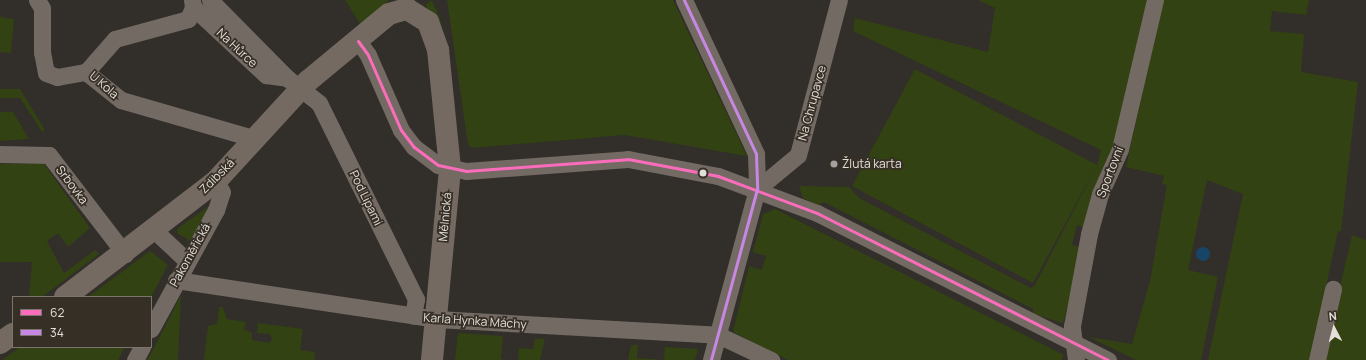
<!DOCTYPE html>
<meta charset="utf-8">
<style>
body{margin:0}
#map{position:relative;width:1366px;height:360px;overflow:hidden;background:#322e2a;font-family:Manrope,sans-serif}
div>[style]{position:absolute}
.green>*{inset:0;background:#324212}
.water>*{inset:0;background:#164567}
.round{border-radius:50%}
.minor>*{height:17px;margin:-8.5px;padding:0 8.5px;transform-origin:8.5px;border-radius:8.5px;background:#736a64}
.major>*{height:22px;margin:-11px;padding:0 11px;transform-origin:11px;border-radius:11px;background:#746a61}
.bus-1>*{height:3px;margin:-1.5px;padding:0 1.5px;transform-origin:1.5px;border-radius:1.5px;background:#fb6dba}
.bus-2>*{height:3px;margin:-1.5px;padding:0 1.5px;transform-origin:1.5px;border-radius:1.5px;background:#c787e3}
.dots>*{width:11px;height:11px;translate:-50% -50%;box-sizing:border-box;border:2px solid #362f26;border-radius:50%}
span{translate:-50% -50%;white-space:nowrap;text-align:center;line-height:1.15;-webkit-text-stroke:3.5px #362f26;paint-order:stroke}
.street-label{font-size:12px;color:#e4dfd9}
.poi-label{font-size:12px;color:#e4dfd9}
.left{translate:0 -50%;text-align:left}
.legend{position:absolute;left:12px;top:296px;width:140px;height:52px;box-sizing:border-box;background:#362f26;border:1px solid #7c756e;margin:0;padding:5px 7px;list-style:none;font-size:12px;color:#e4dfd9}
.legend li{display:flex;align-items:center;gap:8px;height:20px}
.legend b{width:20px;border:1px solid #7c756e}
.north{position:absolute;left:1314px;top:308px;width:40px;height:40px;-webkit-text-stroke:3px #362f26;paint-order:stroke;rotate:354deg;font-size:11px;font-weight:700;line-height:16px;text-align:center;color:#e4dfd9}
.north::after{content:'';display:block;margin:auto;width:14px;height:18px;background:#e4dfd9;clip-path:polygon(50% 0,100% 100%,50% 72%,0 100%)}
</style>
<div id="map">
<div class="green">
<div style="clip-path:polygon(345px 0,389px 0,362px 27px)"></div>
<div style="clip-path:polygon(432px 0,440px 19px,442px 29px,425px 5px)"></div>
<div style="clip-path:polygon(447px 0,673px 0,747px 156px,624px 135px,472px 148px,468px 144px)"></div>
<div style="clip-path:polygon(978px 0,1148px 0,1116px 143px,1086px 228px,1077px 225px,1072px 245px,1082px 248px,1063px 323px,1034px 314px,1033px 309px,824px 202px,818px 205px,803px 198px,799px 186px,849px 187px,859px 198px,1031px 288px,1035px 285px,1096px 167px,1033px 283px,852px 186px,915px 69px,1097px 165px,1101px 150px,853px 31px,855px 18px,988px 52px,995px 8px)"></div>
<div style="clip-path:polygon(1163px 0,1309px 0,1306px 15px,1272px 11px,1270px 31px,1304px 34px,1301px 72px,1358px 82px,1341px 232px,1338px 231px,1310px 360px,1208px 360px,1243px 194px,1207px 180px,1188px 270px,1218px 277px,1201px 360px,1136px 360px,1089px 337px,1132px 344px,1150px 281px,1167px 185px,1162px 184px,1164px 176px,1126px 167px)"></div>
<div style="clip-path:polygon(0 17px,14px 19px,11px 53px,0 52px)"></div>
<div style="clip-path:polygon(0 89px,20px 89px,45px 130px,42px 132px,20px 98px,0 98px)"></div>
<div style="clip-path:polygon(0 112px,13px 112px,29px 139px,0 141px)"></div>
<div style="clip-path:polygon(0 164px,44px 164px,90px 228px,68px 247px,58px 233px,47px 241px,64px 273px,95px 250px,99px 254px,42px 297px,29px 297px,32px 262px,0 262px)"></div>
<div style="clip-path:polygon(209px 206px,194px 237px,185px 243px,188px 239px,178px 234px,177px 229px)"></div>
<div style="clip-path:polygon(775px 209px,1064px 355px,1062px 360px,788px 360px,733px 332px,749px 266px,762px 270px,766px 256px,753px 252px,763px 214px)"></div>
<div style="clip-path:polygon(1352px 235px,1366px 240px,1366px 360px,1323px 360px)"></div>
<div style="clip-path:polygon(150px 251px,168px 265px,151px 297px,88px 297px)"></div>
<div style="clip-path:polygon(181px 295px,178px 360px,147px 360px,154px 348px)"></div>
<div style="clip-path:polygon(219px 307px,223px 307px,227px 319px,246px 322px,244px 329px,252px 333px,252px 340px,269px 343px,272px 340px,270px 334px,257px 333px,258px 323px,303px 329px,300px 350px,315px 352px,314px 360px,204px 360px,208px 326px,217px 324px)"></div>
<div style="clip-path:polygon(458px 333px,503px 336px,501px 359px,508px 360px,455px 360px)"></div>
<div style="clip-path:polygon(535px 338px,545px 339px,540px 360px,518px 360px,519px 348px,533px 349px)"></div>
<div style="clip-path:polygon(631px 345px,638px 345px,637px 358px,664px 360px,665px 347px,698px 349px,695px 360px,628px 360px)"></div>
<div style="clip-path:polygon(20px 347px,125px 347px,118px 360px,2px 360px)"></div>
</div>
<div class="water">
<div class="round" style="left:1196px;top:247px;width:14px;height:14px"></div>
</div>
<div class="minor">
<div style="left:37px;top:0;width:9px;rotate:58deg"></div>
<div style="left:42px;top:8px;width:44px;rotate:90deg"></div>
<div style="left:42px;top:52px;width:21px;rotate:79deg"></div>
<div style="left:46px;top:73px;width:12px;rotate:20deg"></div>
<div style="left:57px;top:77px;width:29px;rotate:-10deg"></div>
<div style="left:210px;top:0;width:110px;rotate:45.4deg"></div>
<div style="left:287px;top:78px;width:41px;rotate:38deg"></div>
<div style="left:319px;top:103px;width:219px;rotate:63.7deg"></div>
<div style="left:416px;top:299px;width:17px;rotate:100deg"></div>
<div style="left:684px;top:0;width:170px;rotate:64.9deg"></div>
<div style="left:756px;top:154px;width:35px;rotate:88deg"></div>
<div style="left:757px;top:189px;width:177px;rotate:105.1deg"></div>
<div style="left:193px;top:7px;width:100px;rotate:43deg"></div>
<div style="left:266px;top:75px;width:21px;rotate:8deg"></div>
<div style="left:358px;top:41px;width:17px;rotate:54deg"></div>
<div style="left:368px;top:55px;width:82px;rotate:66.3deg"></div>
<div style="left:401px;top:130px;width:21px;rotate:53deg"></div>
<div style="left:414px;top:147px;width:30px;rotate:37deg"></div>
<div style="left:438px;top:165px;width:29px;rotate:12deg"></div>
<div style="left:466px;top:171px;width:162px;rotate:-4.2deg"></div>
<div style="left:628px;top:159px;width:92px;rotate:10.7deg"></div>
<div style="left:718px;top:176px;width:106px;rotate:20.5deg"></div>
<div style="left:817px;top:213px;width:326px;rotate:26.8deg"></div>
<div style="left:86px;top:72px;width:45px;rotate:38.7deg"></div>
<div style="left:121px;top:100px;width:137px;rotate:16.1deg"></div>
<div style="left:86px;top:72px;width:44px;rotate:-48.7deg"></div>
<div style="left:115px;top:39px;width:76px;rotate:-15.3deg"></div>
<div style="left:188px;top:19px;width:13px;rotate:-67deg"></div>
<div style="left:193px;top:7px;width:7px;rotate:-98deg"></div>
<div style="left:0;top:154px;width:49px;rotate:1.2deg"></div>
<div style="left:49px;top:155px;width:125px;rotate:52.5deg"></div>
<div style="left:757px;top:189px;width:53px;rotate:-39.7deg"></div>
<div style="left:798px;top:155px;width:160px;rotate:-75.2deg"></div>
<div style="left:155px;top:231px;width:42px;rotate:43.1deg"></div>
<div style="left:176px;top:280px;width:263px;rotate:8.5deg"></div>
<div style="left:436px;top:319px;width:282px;rotate:3.2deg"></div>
<div style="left:718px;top:335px;width:59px;rotate:25.3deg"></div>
<div style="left:151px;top:329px;width:136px;rotate:-61.4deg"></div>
<div style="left:216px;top:210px;width:19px;rotate:-72deg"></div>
<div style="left:222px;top:192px;width:13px;rotate:-119deg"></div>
<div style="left:135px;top:360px;width:15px;rotate:-62deg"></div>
<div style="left:1076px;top:360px;width:34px;rotate:-97deg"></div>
<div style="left:1072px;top:326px;width:94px;rotate:-79.5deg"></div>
<div style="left:1089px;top:234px;width:41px;rotate:-74.6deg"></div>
<div style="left:1100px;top:194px;width:49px;rotate:-66deg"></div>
<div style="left:1120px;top:149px;width:153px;rotate:-76.8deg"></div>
<div style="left:1317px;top:360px;width:73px;rotate:-77.3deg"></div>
</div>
<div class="major">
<div style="left:65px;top:297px;width:190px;rotate:-37.5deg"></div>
<div style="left:216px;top:181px;width:136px;rotate:-47.4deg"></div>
<div style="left:308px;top:81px;width:105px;rotate:-39.6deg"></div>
<div style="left:389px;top:14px;width:19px;rotate:-16deg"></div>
<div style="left:407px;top:9px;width:25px;rotate:32deg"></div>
<div style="left:428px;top:22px;width:30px;rotate:70deg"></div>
<div style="left:438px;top:50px;width:120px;rotate:84.2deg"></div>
<div style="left:450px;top:169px;width:192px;rotate:95.4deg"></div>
<div style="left:0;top:343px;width:16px;rotate:-35deg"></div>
</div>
<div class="bus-1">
<div style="left:358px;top:41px;width:17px;rotate:54deg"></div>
<div style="left:368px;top:55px;width:82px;rotate:66.3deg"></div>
<div style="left:401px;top:130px;width:21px;rotate:53deg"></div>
<div style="left:414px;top:147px;width:30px;rotate:37deg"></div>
<div style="left:438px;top:165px;width:29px;rotate:12deg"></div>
<div style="left:466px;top:171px;width:162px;rotate:-4.2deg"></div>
<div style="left:628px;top:159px;width:92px;rotate:10.7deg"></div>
<div style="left:718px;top:176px;width:106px;rotate:20.5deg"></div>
<div style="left:817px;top:213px;width:326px;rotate:26.8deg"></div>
</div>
<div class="bus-2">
<div style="left:684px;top:0;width:170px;rotate:64.9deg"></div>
<div style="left:756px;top:154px;width:35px;rotate:88deg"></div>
<div style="left:757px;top:189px;width:177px;rotate:105.1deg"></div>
</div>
<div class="dots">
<div style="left:834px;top:164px;background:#a6a19c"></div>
<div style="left:703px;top:173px;background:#e4dfd9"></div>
</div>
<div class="street-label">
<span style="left:237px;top:48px;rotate:43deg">Na Hůrce</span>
<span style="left:104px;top:85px;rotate:41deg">U Kola</span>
<span style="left:812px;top:103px;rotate:-75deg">Na Chrupavce</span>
<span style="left:1110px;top:172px;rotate:-69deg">Sportovní</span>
<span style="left:217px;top:176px;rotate:-45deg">Zdibská</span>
<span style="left:72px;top:185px;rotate:53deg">Srbovka</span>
<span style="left:366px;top:198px;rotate:64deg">Pod Lipami</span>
<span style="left:445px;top:217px;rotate:-85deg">Mělnická</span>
<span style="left:190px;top:255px;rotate:-61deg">Pakoměřická</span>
<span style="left:475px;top:321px;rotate:4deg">Karla Hynka Máchy</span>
</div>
<div class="poi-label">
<span class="left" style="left:842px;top:164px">Žlutá karta</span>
</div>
<ul class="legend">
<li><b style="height:5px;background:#fb6dba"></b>62</li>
<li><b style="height:5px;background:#c787e3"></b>34</li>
</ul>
<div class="north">N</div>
</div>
